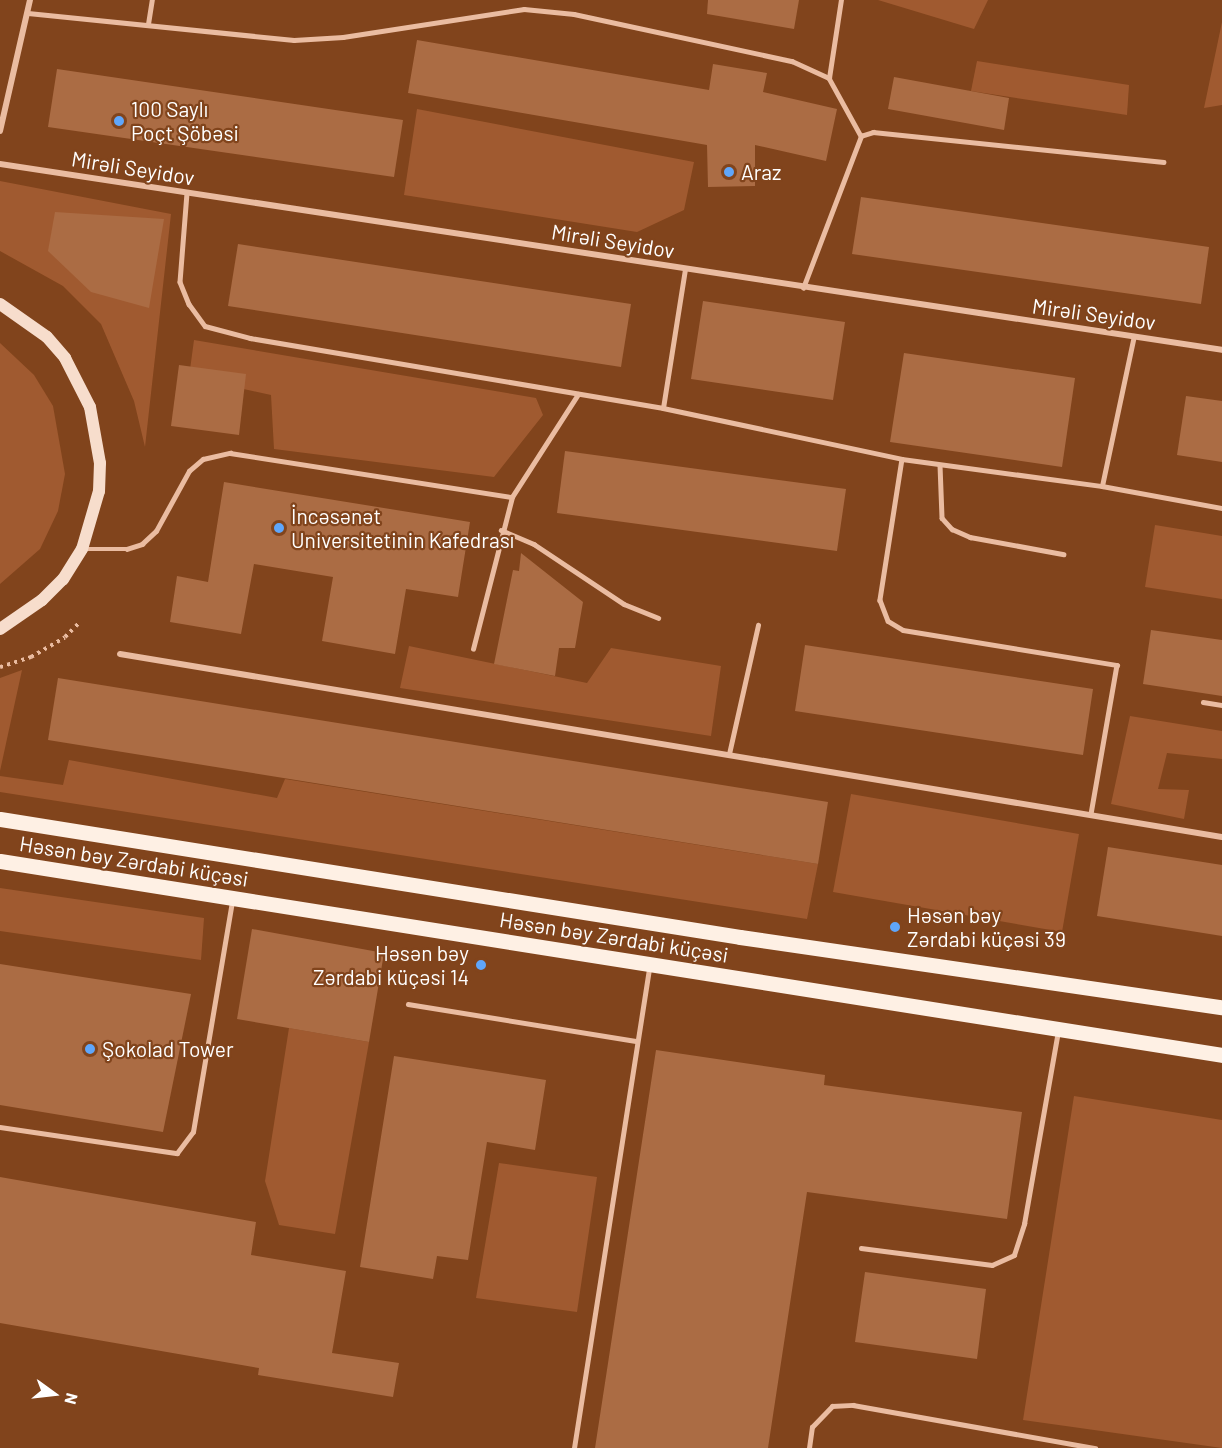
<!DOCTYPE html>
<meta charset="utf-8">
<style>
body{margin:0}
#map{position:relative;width:1222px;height:1448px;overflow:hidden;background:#81441c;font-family:Barlow,sans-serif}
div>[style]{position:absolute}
.green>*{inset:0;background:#a05a30}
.building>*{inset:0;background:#ab6c44}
.path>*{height:4px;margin-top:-2px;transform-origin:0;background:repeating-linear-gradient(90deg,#eabca1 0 3px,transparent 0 7.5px)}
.lane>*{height:4.5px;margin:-2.25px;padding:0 2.25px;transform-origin:2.25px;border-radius:2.25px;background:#eabca1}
.street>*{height:6px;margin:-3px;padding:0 3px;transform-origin:3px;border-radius:3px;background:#eabca1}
.secondary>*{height:12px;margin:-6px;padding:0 6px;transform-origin:6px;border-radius:6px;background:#f7ddcc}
.primary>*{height:15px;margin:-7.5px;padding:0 7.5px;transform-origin:7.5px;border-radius:7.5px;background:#fef0e4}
.dots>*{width:16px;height:16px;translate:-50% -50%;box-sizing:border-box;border:3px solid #81441c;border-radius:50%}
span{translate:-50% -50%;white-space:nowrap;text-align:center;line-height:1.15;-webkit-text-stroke:4.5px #81441c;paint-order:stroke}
.poi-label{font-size:21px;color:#fff}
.left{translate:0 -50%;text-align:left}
.right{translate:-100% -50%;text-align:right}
.street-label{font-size:21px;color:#fff}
.north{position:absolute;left:24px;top:1364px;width:60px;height:60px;-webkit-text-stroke:4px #81441c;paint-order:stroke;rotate:105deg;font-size:16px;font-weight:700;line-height:24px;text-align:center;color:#fff}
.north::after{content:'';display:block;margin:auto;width:21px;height:27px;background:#fff;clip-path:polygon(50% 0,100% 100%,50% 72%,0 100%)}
</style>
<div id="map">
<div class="green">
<div style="clip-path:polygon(878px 0,988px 0,974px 29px)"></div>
<div style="clip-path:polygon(1222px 22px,1222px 105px,1204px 108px)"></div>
<div style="clip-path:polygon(977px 61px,1129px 85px,1127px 115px,971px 91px)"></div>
<div style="clip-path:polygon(417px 109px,694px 162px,684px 210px,637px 232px,404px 195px)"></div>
<div style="clip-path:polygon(0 181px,171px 214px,145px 447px,134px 401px,101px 324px,63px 286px,0 251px)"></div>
<div style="clip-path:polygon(194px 340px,536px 398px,543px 415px,494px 477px,274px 449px,271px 395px,189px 377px)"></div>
<div style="clip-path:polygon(0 343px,34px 375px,53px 406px,65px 474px,58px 511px,40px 549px,0 584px)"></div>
<div style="clip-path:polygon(1155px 525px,1222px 536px,1222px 599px,1145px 587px)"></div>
<div style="clip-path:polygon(409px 646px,587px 683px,611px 648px,721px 666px,711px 736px,400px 688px)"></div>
<div style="clip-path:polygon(22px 670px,0 771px,0 678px)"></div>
<div style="clip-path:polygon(1130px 716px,1222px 731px,1222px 759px,1167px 753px,1158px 789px,1189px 790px,1184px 819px,1111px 804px)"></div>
<div style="clip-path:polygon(69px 760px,277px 798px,285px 779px,818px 864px,807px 919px,0 792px,0 776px,63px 785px)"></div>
<div style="clip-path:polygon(851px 794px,1079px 834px,1062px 932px,833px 892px)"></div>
<div style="clip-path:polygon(0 888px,204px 918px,201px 960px,0 931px)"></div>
<div style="clip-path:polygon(289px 1028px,369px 1042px,335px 1234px,279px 1225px,265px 1181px)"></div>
<div style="clip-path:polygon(1074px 1096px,1222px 1120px,1222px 1448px,1023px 1420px)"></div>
<div style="clip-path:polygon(499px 1163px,597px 1177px,577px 1312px,476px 1298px)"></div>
</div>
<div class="building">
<div style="clip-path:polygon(708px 0,799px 0,794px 29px,707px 14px)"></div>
<div style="clip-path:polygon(417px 40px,709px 90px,713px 64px,767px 73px,763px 92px,837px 109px,826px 161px,755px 145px,755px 186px,708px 187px,707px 145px,408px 93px)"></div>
<div style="clip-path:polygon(57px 69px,403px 120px,394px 177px,48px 127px)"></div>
<div style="clip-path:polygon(894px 77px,1009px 98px,1004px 130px,888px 109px)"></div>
<div style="clip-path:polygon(861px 197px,1209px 247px,1201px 304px,852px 254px)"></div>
<div style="clip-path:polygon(55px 212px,164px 219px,149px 308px,91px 292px,48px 251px)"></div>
<div style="clip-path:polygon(238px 244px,631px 304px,621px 367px,228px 306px)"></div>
<div style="clip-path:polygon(703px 301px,845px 322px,833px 400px,691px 379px)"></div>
<div style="clip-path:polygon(904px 353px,1075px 378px,1062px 467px,890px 442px)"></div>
<div style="clip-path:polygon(179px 365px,246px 374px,239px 435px,171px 426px)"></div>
<div style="clip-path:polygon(1186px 396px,1222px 401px,1222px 462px,1177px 455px)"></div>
<div style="clip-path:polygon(565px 451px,846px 489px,837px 551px,557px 513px)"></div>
<div style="clip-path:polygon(224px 482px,470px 522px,458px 597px,406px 589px,395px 654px,322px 641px,333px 577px,254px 564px,241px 634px,170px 622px,177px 576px,208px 582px)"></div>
<div style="clip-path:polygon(521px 553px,583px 602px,575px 648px,559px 648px,555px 676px,494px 664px,513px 570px,519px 571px)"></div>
<div style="clip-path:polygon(1151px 630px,1222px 640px,1222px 696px,1143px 684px)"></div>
<div style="clip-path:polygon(805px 645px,1093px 689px,1083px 755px,795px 711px)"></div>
<div style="clip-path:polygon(58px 678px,828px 802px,818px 864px,48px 740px)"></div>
<div style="clip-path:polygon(1108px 847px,1222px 865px,1222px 936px,1097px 916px)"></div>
<div style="clip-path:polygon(252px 929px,384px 953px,369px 1042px,237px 1019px)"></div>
<div style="clip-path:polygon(0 964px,191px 994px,163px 1132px,0 1105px)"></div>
<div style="clip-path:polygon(656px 1050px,825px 1075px,824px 1085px,1022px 1112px,1007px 1219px,807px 1192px,768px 1448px,595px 1448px)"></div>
<div style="clip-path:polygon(394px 1056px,546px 1080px,535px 1150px,487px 1142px,468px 1260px,437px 1256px,433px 1279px,360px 1267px)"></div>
<div style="clip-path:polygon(0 1177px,256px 1222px,251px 1255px,346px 1271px,332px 1353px,399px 1363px,393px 1397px,258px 1375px,259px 1368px,0 1323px)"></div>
<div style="clip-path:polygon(865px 1272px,986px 1289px,977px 1359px,855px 1342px)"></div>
</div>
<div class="path">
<div style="left:0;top:667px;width:33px;rotate:-18deg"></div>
<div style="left:31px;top:657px;width:39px;rotate:-30deg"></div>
<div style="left:65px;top:637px;width:20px;rotate:-45deg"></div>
</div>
<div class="lane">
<div style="left:28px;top:13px;width:267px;rotate:5.8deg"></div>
<div style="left:294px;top:40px;width:49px;rotate:-3.5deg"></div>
<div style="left:343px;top:37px;width:183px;rotate:-8.8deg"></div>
<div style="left:524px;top:9px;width:50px;rotate:5.7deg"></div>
<div style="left:574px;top:14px;width:223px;rotate:12.2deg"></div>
<div style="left:792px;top:61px;width:41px;rotate:24.7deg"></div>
<div style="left:829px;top:78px;width:66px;rotate:61.1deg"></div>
<div style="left:148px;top:24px;width:24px;rotate:-81deg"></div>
<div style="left:829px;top:78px;width:79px;rotate:-81.3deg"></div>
<div style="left:187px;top:193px;width:89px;rotate:94.5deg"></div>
<div style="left:180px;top:282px;width:24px;rotate:68deg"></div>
<div style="left:189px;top:304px;width:27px;rotate:54deg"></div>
<div style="left:205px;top:326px;width:47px;rotate:14.9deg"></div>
<div style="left:250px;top:338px;width:419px;rotate:9.6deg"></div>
<div style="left:663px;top:408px;width:244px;rotate:12deg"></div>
<div style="left:902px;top:459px;width:202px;rotate:7.7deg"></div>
<div style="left:1102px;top:486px;width:122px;rotate:10.4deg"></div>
<div style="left:803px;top:288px;width:163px;rotate:-69.1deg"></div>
<div style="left:861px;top:136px;width:13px;rotate:-18deg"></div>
<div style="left:873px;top:132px;width:292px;rotate:5.9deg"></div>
<div style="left:663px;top:408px;width:141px;rotate:-81deg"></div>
<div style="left:902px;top:459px;width:143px;rotate:98.9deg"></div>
<div style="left:880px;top:600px;width:22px;rotate:69deg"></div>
<div style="left:888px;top:621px;width:17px;rotate:31deg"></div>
<div style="left:903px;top:630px;width:217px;rotate:9.3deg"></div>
<div style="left:1117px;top:665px;width:151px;rotate:99.9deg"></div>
<div style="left:940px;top:465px;width:53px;rotate:87.8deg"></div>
<div style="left:942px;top:518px;width:15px;rotate:48deg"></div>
<div style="left:952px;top:529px;width:20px;rotate:24deg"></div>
<div style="left:970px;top:537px;width:95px;rotate:10.4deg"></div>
<div style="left:1102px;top:486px;width:153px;rotate:-78deg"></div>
<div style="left:501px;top:530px;width:36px;rotate:23deg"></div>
<div style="left:534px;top:544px;width:108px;rotate:33.7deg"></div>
<div style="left:624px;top:604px;width:37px;rotate:22deg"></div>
<div style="left:84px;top:549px;width:43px"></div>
<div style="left:127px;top:549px;width:16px;rotate:-18deg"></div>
<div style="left:142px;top:544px;width:19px;rotate:-43deg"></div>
<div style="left:156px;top:531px;width:68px;rotate:-61.2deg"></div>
<div style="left:189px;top:471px;width:18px;rotate:-41deg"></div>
<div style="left:203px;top:459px;width:28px;rotate:-13deg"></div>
<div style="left:230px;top:453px;width:285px;rotate:8.9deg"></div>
<div style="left:512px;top:497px;width:122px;rotate:-57.3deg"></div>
<div style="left:473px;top:649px;width:157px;rotate:-75.6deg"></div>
<div style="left:1203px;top:702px;width:19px;rotate:9deg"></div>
<div style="left:729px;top:754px;width:132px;rotate:-77.3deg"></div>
<div style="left:408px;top:1004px;width:232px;rotate:9.2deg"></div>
<div style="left:0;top:1127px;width:179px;rotate:8.4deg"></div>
<div style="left:177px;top:1153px;width:26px;rotate:-53deg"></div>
<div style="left:193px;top:1132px;width:234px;rotate:-80.4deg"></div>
<div style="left:861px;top:1248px;width:132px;rotate:7.4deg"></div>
<div style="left:992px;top:1265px;width:24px;rotate:-24deg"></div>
<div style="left:1014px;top:1255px;width:33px;rotate:-72deg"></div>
<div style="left:1024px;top:1224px;width:196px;rotate:-80deg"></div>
<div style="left:574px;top:1448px;width:487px;rotate:-81.1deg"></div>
<div style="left:809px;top:1448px;width:21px;rotate:-82deg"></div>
<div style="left:812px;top:1427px;width:29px;rotate:-46deg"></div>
<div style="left:832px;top:1406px;width:21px;rotate:-3deg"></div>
<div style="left:853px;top:1405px;width:246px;rotate:10.1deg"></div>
</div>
<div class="street">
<div style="left:0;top:131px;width:134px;rotate:-77.1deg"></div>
<div style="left:0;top:164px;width:1236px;rotate:8.65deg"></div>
<div style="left:120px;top:654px;width:1117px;rotate:9.43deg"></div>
</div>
<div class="secondary">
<div style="left:0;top:304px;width:57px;rotate:35.1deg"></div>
<div style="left:47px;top:337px;width:28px;rotate:49deg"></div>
<div style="left:65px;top:358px;width:55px;rotate:63deg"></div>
<div style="left:90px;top:407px;width:57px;rotate:79.9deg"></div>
<div style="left:100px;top:463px;width:28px;rotate:92deg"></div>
<div style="left:99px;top:491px;width:60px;rotate:106.3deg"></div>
<div style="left:82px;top:549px;width:36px;rotate:122deg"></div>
<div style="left:63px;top:579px;width:30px;rotate:135deg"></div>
<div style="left:42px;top:600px;width:51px;rotate:145.4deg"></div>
</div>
<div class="primary">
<div style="left:0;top:819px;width:749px;rotate:9.06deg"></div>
<div style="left:740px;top:937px;width:487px;rotate:8.3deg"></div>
<div style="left:0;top:861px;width:1237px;rotate:9.02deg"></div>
</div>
<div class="dots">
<div style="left:119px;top:121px;background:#5fa6fa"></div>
<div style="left:729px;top:172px;background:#5fa6fa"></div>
<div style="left:279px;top:528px;background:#5fa6fa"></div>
<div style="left:895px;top:927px;background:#5fa6fa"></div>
<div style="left:481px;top:965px;background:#5fa6fa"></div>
<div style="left:90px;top:1049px;background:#5fa6fa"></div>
</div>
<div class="poi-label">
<span class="left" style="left:131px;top:121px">100 Saylı<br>Poçt Şöbəsi</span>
<span class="left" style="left:741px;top:172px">Araz</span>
<span class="left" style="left:291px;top:528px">İncəsənət<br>Universitetinin Kafedrası</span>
<span class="left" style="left:907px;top:927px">Həsən bəy<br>Zərdabi küçəsi 39</span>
<span class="right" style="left:469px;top:965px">Həsən bəy<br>Zərdabi küçəsi 14</span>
<span class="left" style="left:102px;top:1049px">Şokolad Tower</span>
</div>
<div class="street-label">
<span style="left:133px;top:168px;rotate:9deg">Mirəli Seyidov</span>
<span style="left:613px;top:241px;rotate:9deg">Mirəli Seyidov</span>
<span style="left:1094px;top:314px;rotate:8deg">Mirəli Seyidov</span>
<span style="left:134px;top:861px;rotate:9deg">Həsən bəy Zərdabi küçəsi</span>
<span style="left:614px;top:937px;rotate:9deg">Həsən bəy Zərdabi küçəsi</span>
</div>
<div class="north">N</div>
</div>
